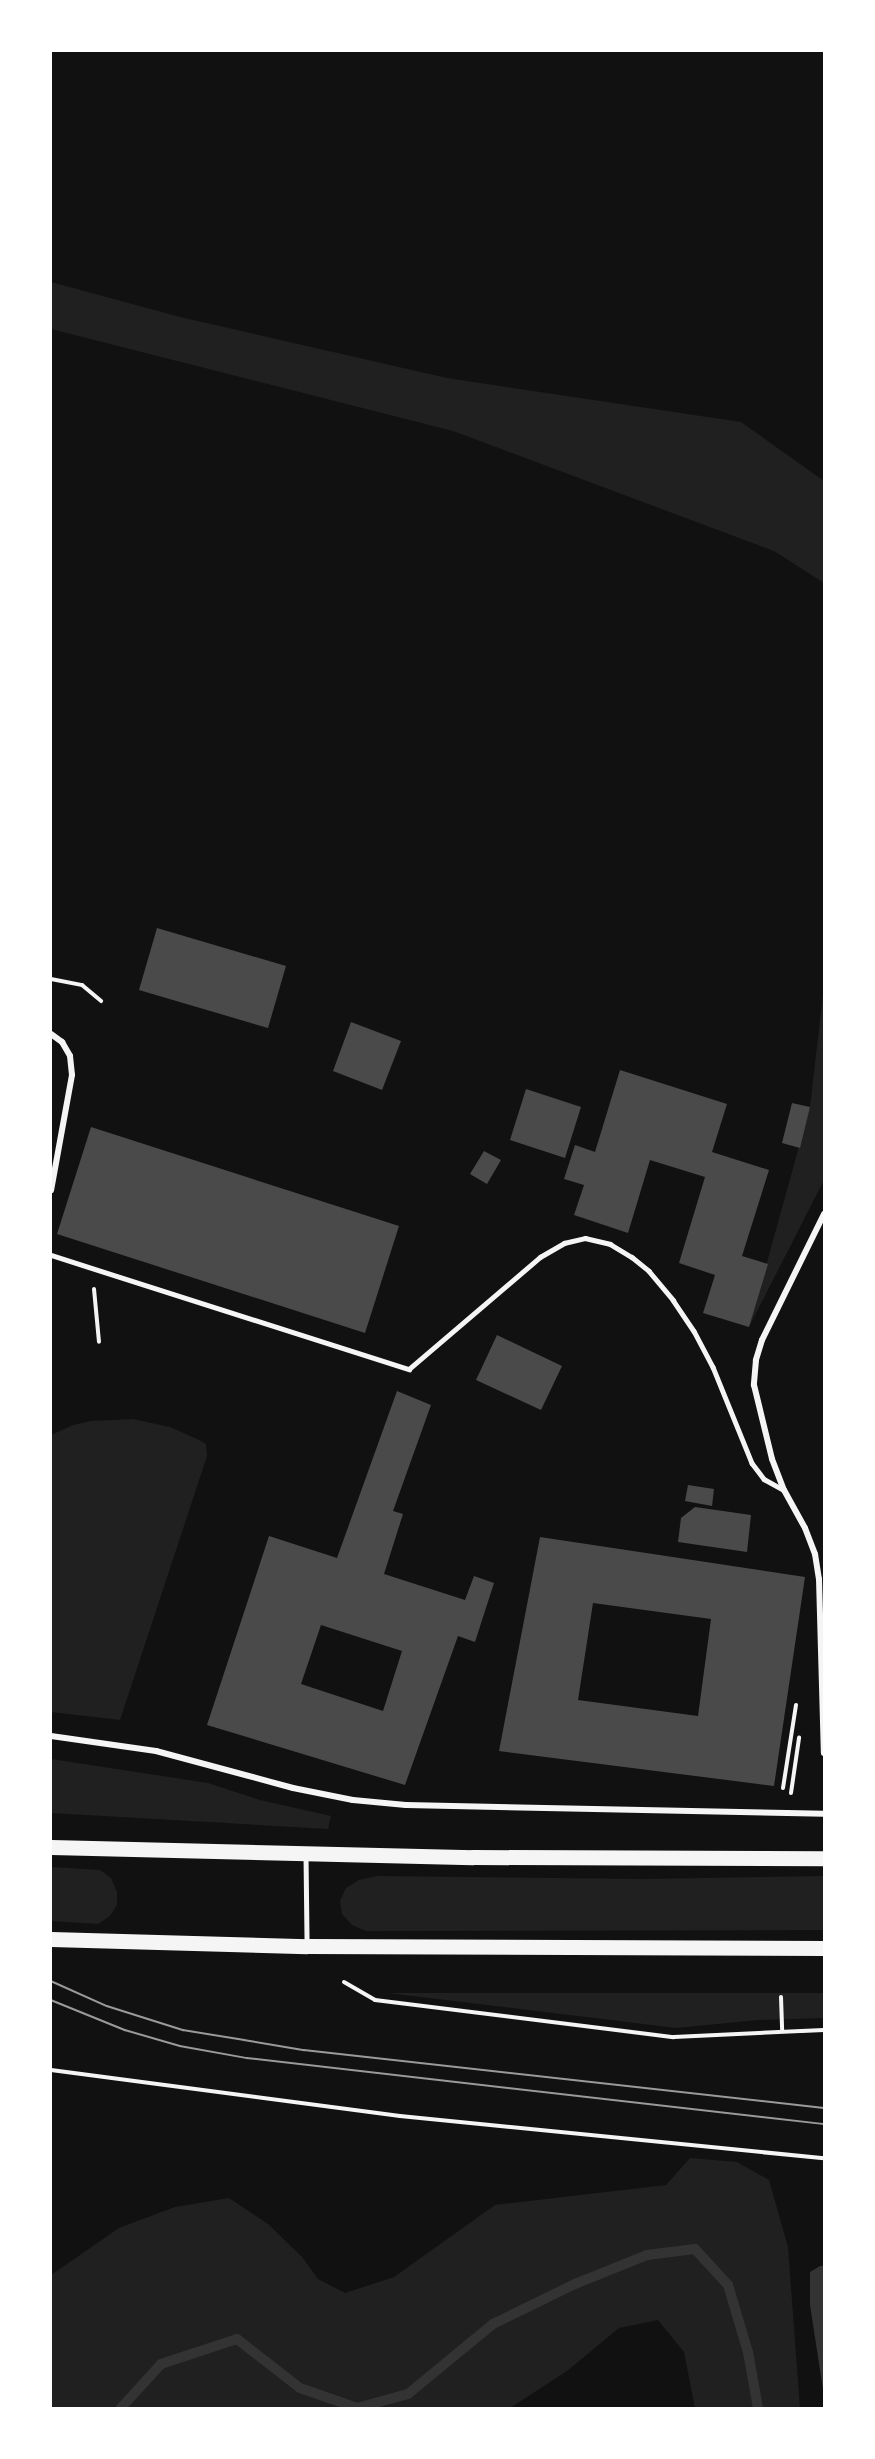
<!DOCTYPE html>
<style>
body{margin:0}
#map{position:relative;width:875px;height:2459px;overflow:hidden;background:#111;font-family:Rubik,sans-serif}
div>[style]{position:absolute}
.green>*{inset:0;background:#202020}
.water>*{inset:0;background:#333}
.stream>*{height:10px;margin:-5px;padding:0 5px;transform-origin:5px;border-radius:5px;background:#333}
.building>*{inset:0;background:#4a4a4a}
.path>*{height:4px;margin:-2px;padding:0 2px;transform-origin:2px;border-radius:2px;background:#f5f5f5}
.service>*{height:4.5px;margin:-2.25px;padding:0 2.25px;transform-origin:2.25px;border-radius:2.25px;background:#f5f5f5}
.minor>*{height:6px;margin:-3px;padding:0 3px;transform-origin:3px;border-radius:3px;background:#f5f5f5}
.primary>*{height:15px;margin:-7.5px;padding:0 7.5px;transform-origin:7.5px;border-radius:7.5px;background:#f5f5f5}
.tram>*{height:1.5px;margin:-0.75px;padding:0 0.75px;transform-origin:0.75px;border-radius:0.75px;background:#9a9a9a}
span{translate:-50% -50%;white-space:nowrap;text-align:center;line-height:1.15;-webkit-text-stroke:4.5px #fff;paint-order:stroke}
.frame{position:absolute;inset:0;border:52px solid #fff;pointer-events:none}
</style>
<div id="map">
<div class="green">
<div style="clip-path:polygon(51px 282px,180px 317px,447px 378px,741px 422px,824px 481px,824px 583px,774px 551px,453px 431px,51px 329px)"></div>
<div style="clip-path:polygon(824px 986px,824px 1180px,749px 1327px,810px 1107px)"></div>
<div style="clip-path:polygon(133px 1419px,170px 1427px,199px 1440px,206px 1444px,207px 1456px,120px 1720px,51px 1712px,51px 1435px,73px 1425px,91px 1421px)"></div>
<div style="clip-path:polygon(51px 1759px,208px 1783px,260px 1800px,331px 1816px,328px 1829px,51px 1813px)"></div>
<div style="clip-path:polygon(51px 1867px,100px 1870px,111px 1878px,117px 1892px,117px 1905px,110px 1916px,98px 1924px,51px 1921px)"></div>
<div style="clip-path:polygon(377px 1876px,643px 1879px,824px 1876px,824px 1930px,366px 1931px,352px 1925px,342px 1914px,340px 1901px,346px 1888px,359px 1880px)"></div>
<div style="clip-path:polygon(388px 1993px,824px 1993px,824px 2018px,758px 2020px,676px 2028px)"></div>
<div style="clip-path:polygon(690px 2158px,737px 2162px,769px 2180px,788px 2247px,800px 2408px,695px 2408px,684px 2352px,658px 2320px,619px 2328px,567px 2371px,510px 2408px,51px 2408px,51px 2275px,119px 2228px,175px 2207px,229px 2198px,268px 2224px,302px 2257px,318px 2279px,345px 2293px,394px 2277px,495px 2205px,666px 2185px)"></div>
</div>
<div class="water">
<div style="clip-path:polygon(820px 2266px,824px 2266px,824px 2396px,810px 2305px,810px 2272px)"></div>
</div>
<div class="stream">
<div style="left:121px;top:2408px;width:59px;rotate:-47.7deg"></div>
<div style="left:161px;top:2364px;width:80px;rotate:-18.2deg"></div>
<div style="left:237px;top:2339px;width:80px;rotate:37.9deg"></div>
<div style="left:300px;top:2388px;width:60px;rotate:19.3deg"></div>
<div style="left:357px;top:2408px;width:53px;rotate:-15.4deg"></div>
<div style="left:408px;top:2394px;width:110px;rotate:-39.5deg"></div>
<div style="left:493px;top:2324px;width:91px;rotate:-26deg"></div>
<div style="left:575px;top:2284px;width:78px;rotate:-21.9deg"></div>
<div style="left:647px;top:2255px;width:48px;rotate:-7.1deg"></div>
<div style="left:695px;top:2249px;width:49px;rotate:47.5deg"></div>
<div style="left:728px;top:2285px;width:70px;rotate:73.4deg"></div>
<div style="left:748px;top:2352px;width:57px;rotate:79.9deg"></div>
</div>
<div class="building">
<div style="clip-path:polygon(157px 928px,286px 966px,268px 1028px,139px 990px)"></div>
<div style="clip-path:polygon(351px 1022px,401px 1041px,382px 1090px,333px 1071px)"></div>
<div style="clip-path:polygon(620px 1070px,727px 1104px,712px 1152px,769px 1170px,742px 1256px,768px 1264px,749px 1327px,703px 1313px,715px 1275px,679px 1263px,705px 1177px,650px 1160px,628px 1233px,574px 1215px,584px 1185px,564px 1179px,575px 1145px,595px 1152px)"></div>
<div style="clip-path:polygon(526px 1089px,581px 1107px,565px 1158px,510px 1140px)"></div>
<div style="clip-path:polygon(792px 1103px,810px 1107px,800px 1148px,782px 1143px)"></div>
<div style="clip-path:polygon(91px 1127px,399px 1226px,365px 1333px,57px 1234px)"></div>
<div style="clip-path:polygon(484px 1151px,501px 1160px,487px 1184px,470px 1174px)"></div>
<div style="clip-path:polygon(497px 1335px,562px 1366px,541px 1410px,476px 1380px)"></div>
<div style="clip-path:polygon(evenodd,397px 1391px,431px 1405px,393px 1511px,403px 1514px,384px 1574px,465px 1600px,474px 1576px,494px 1583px,475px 1642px,458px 1636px,405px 1785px,207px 1725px,269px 1536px,337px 1558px,397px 1391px,321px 1625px,402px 1651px,383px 1711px,301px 1684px,321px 1625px)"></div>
<div style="clip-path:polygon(688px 1485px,714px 1489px,712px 1506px,685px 1501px)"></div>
<div style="clip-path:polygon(695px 1507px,751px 1515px,747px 1552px,678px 1542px,681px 1518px)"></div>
<div style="clip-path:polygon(evenodd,540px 1537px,805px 1577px,774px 1786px,499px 1751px,540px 1537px,593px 1603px,711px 1619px,698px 1716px,578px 1700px,593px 1603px)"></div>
</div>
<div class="path">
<div style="left:51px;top:979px;width:32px;rotate:11deg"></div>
<div style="left:82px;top:985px;width:25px;rotate:40deg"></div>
<div style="left:94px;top:1289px;width:53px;rotate:84.6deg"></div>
<div style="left:783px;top:1788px;width:84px;rotate:-81.1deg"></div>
<div style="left:791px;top:1793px;width:56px;rotate:-81.7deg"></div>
<div style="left:344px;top:1982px;width:36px;rotate:30deg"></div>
<div style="left:375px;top:2000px;width:301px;rotate:7.1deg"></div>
<div style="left:674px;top:2037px;width:150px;rotate:-2.7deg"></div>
<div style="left:781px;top:1997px;width:33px;rotate:88deg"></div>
<div style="left:51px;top:2070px;width:352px;rotate:7.5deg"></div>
<div style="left:400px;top:2116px;width:426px;rotate:5.7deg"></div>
</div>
<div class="service">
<div style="left:51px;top:1255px;width:376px;rotate:17.7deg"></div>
<div style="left:409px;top:1369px;width:172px;rotate:-40.5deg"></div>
<div style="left:540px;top:1257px;width:28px;rotate:-30deg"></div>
<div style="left:564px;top:1243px;width:22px;rotate:-13deg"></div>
<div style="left:585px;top:1238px;width:26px;rotate:13deg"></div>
<div style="left:610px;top:1244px;width:26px;rotate:31deg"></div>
<div style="left:632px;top:1257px;width:22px;rotate:39deg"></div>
<div style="left:649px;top:1271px;width:38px;rotate:50deg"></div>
<div style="left:673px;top:1300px;width:37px;rotate:56deg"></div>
<div style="left:694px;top:1331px;width:41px;rotate:62.2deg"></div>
<div style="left:713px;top:1367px;width:104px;rotate:67.9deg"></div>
<div style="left:752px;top:1463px;width:20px;rotate:53deg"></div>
<div style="left:764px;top:1479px;width:23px;rotate:29deg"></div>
<div style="left:306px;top:1855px;width:88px;rotate:89.3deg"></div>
</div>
<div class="minor">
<div style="left:51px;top:1034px;width:14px;rotate:36deg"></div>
<div style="left:62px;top:1042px;width:16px;rotate:60deg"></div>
<div style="left:70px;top:1056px;width:19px;rotate:84deg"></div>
<div style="left:72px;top:1075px;width:117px;rotate:100.3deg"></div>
<div style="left:824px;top:1214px;width:140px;rotate:116.2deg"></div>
<div style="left:762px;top:1340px;width:21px;rotate:107deg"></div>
<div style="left:756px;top:1360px;width:25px;rotate:95deg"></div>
<div style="left:754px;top:1385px;width:76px;rotate:76.3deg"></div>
<div style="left:772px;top:1459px;width:33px;rotate:69deg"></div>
<div style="left:784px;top:1490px;width:43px;rotate:61.1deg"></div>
<div style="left:805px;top:1528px;width:28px;rotate:69deg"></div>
<div style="left:815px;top:1554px;width:25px;rotate:81deg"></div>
<div style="left:819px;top:1579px;width:174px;rotate:88.4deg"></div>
<div style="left:51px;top:1736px;width:106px;rotate:8.1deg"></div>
<div style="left:156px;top:1751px;width:142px;rotate:15.1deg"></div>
<div style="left:293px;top:1788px;width:61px;rotate:11.3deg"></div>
<div style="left:353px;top:1800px;width:53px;rotate:5.4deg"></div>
<div style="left:406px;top:1805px;width:418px;rotate:1.2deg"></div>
</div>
<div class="primary">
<div style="left:51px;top:1847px;width:422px;rotate:1.4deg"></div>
<div style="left:473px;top:1857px;width:351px;rotate:0.2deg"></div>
<div style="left:51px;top:1939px;width:256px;rotate:1.6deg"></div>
<div style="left:307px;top:1946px;width:517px;rotate:0.22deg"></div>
</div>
<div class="tram">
<div style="left:51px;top:1981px;width:61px;rotate:24.1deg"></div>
<div style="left:107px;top:2006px;width:80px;rotate:17.5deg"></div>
<div style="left:183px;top:2030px;width:62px;rotate:9.3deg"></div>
<div style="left:244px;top:2040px;width:61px;rotate:9.5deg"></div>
<div style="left:304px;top:2050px;width:523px;rotate:6.36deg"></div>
<div style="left:51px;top:2000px;width:80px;rotate:22.1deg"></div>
<div style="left:125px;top:2030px;width:57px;rotate:16.2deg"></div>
<div style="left:180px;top:2046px;width:68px;rotate:10.2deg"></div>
<div style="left:247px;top:2058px;width:581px;rotate:6.53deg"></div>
</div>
<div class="frame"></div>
</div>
